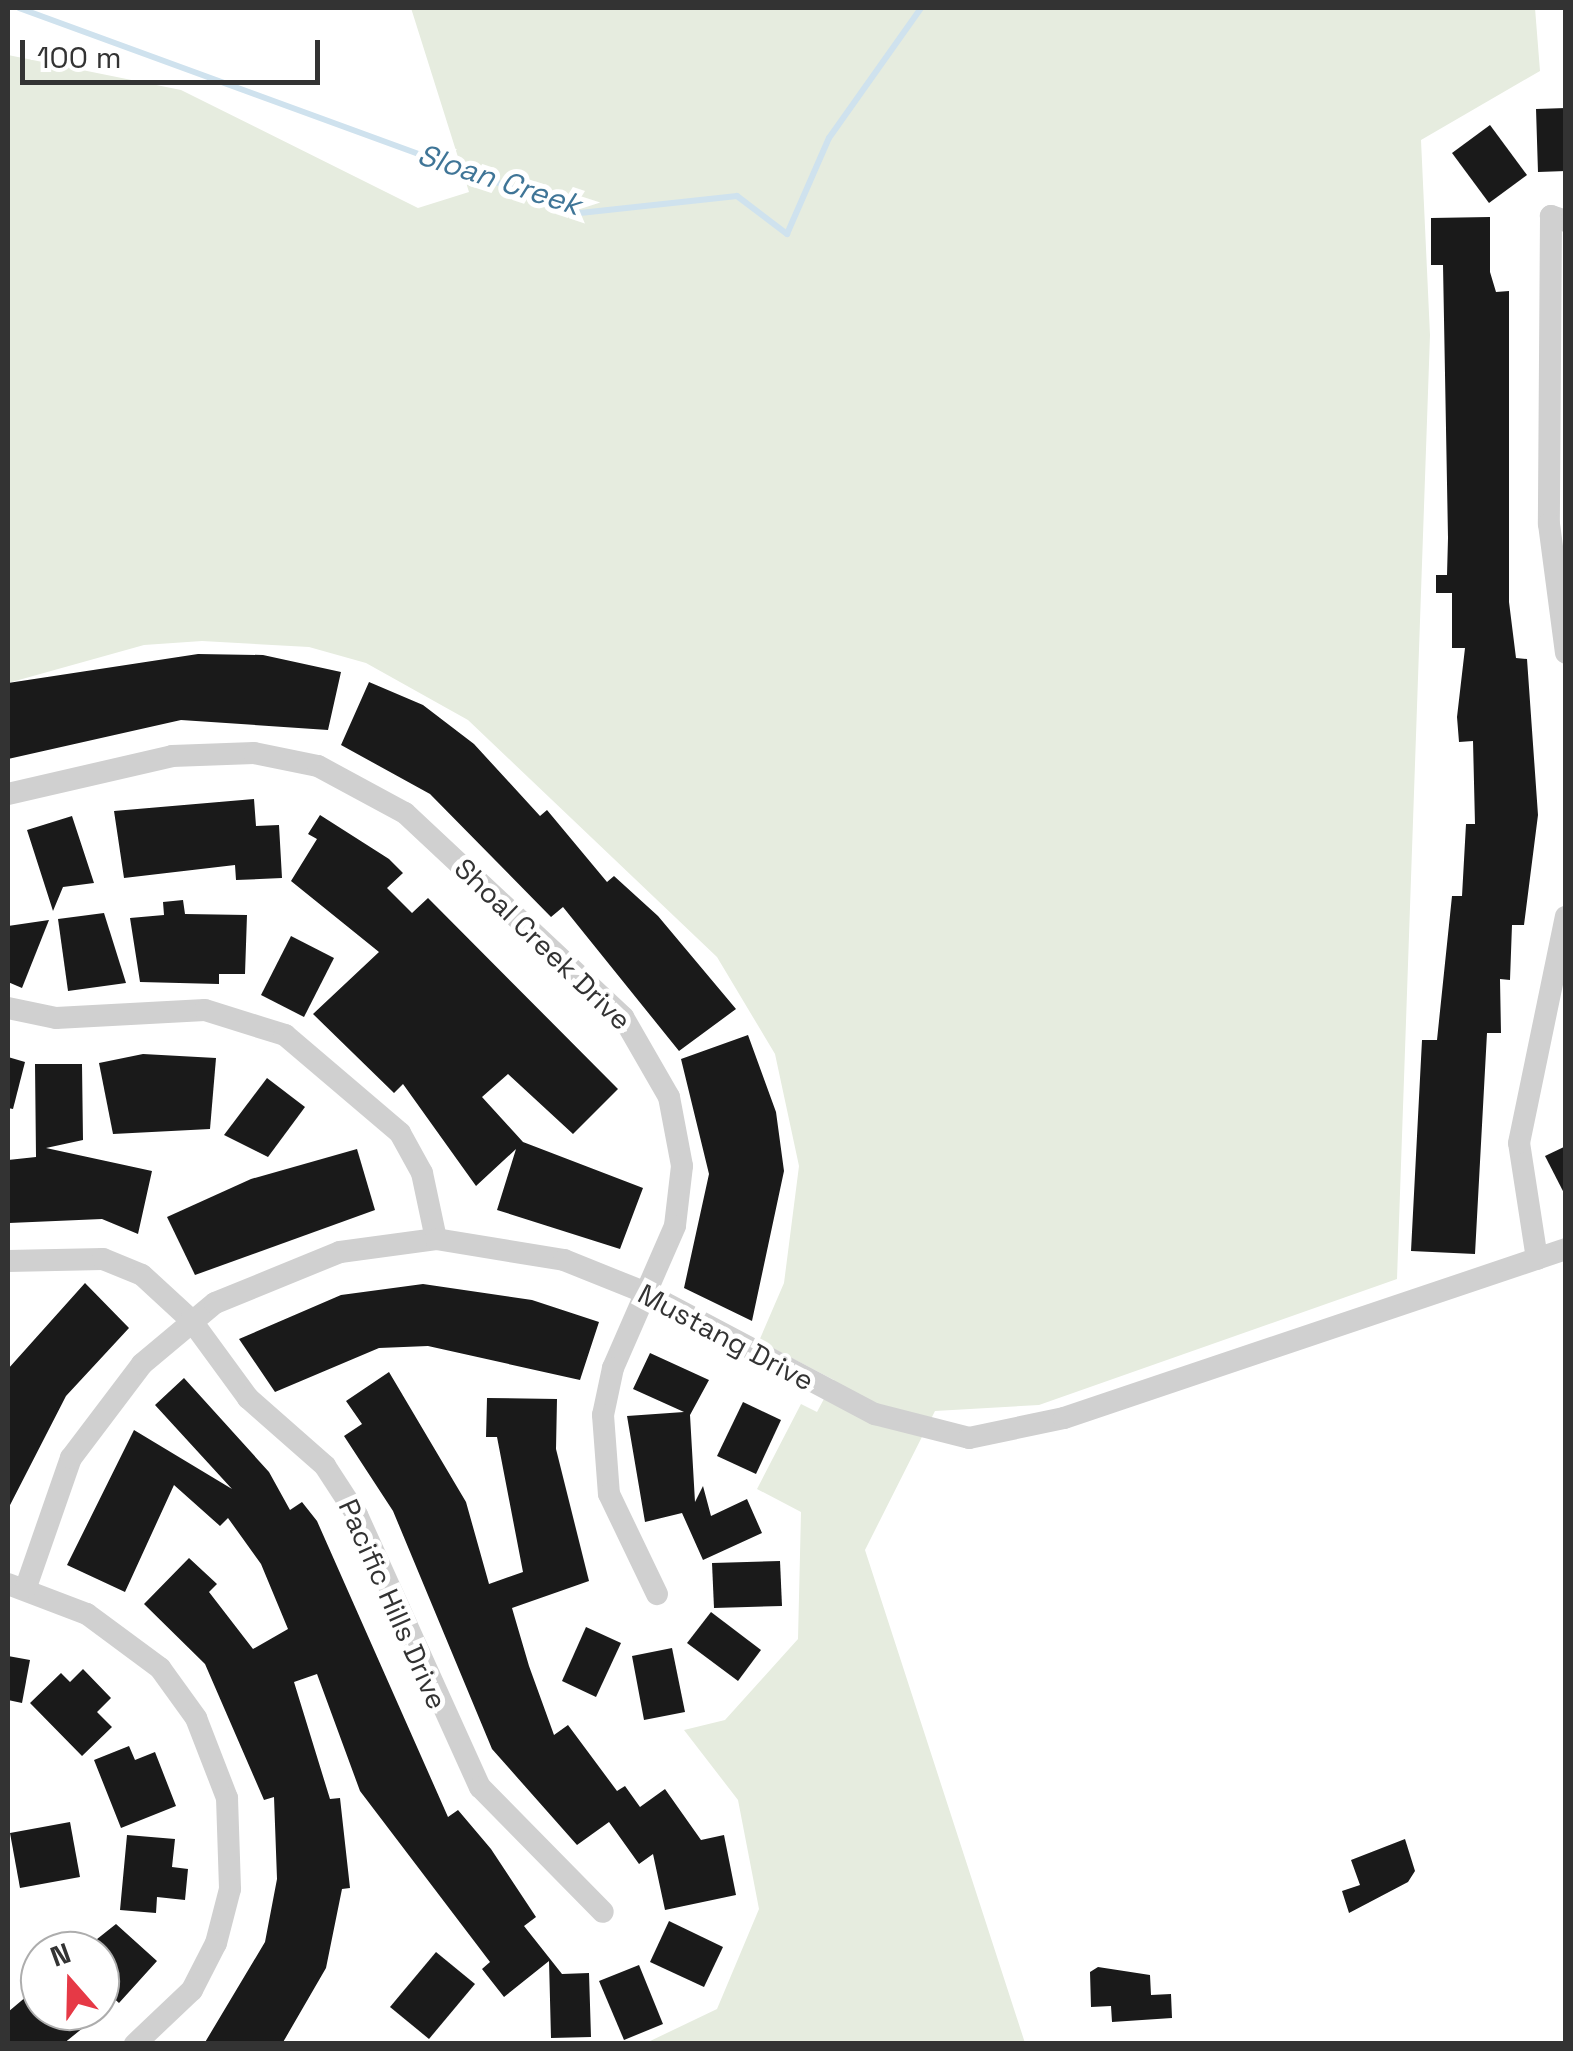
<!DOCTYPE html>
<style>
body{margin:0}
#map{position:relative;width:1573px;height:2051px;overflow:hidden;background:#fff;font-family:"Space Grotesk",sans-serif}
div>[style]{position:absolute}
.green>*{inset:0;background:#e6ecdf}
.stream>*{height:6px;margin:-3px;padding:0 3px;transform-origin:3px;border-radius:3px;background:#cfe2ee}
.building>*{inset:0;background:#1a1a1a}
.street>*{height:22px;margin:-11px;padding:0 11px;transform-origin:11px;border-radius:11px;background:#d0d0d0}
span{translate:-50% -50%;white-space:nowrap;text-align:center;line-height:1.15;-webkit-text-stroke:10px #fff;paint-order:stroke}
.street-label{font-size:28px;color:#333}
.water-label{font-size:30px;color:#3f7597;font-style:italic}
.frame{position:absolute;inset:0;border:10px solid #333;pointer-events:none}
.north{position:absolute;left:20px;top:1931px;width:100px;height:100px;box-sizing:border-box;background:#fff;border:2px solid #adadad;border-radius:50%;rotate:340deg;font-size:28px;font-weight:700;line-height:40px;text-align:center;color:#333}
.north::after{content:'';display:block;margin:auto;width:35px;height:45px;background:#e63946;clip-path:polygon(50% 0,100% 100%,50% 72%,0 100%)}
.scale{position:absolute;left:20px;top:40px;width:300px;height:45px;box-sizing:border-box;border:5px solid #333;border-top:0;padding-left:12px;font-size:30px;line-height:35px;white-space:nowrap;color:#333;-webkit-text-stroke:8px #fff;paint-order:stroke}
</style>
<div id="map">
<div class="green">
<div style="clip-path:polygon(411px 8px,1535px 8px,1540px 71px,1421px 140px,1430px 335px,1397px 1279px,1039px 1405px,935px 1411px,865px 1550px,1025px 2043px,646px 2043px,717px 2009px,759px 1909px,738px 1800px,684px 1730px,725px 1720px,798px 1639px,801px 1512px,757px 1489px,801px 1404px,817px 1412px,834px 1380px,759px 1341px,784px 1283px,799px 1166px,775px 1054px,717px 957px,468px 720px,366px 663px,309px 647px,202px 641px,144px 645px,8px 683px,8px 55px,181px 90px,418px 208px,469px 192px)"></div>
</div>
<div class="stream">
<div style="left:19px;top:8px;width:597px;rotate:20.07deg"></div>
<div style="left:580px;top:213px;width:158px;rotate:-6.2deg"></div>
<div style="left:737px;top:196px;width:63px;rotate:37.2deg"></div>
<div style="left:787px;top:234px;width:105px;rotate:-66.4deg"></div>
<div style="left:829px;top:138px;width:159px;rotate:-54.7deg"></div>
</div>
<div class="building">
<div style="clip-path:polygon(1566px 108px,1566px 171px,1538px 172px,1536px 109px)"></div>
<div style="clip-path:polygon(1490px 125px,1527px 175px,1489px 203px,1452px 153px)"></div>
<div style="clip-path:polygon(1490px 217px,1490px 272px,1496px 292px,1509px 291px,1509px 602px,1516px 658px,1527px 659px,1538px 815px,1524px 925px,1512px 925px,1510px 980px,1500px 979px,1501px 1033px,1487px 1033px,1475px 1254px,1411px 1251px,1422px 1040px,1437px 1040px,1452px 896px,1462px 896px,1466px 824px,1475px 824px,1473px 741px,1459px 742px,1457px 717px,1465px 648px,1452px 648px,1452px 593px,1436px 593px,1436px 575px,1447px 575px,1448px 538px,1443px 265px,1431px 265px,1431px 218px)"></div>
<div style="clip-path:polygon(198px 654px,263px 655px,341px 672px,328px 730px,181px 720px,8px 759px,8px 683px)"></div>
<div style="clip-path:polygon(369px 682px,423px 705px,474px 744px,540px 816px,547px 810px,607px 882px,614px 876px,658px 916px,736px 1009px,679px 1051px,563px 907px,551px 917px,430px 794px,341px 745px)"></div>
<div style="clip-path:polygon(254px 799px,256px 826px,279px 825px,282px 878px,236px 880px,235px 865px,124px 878px,114px 811px)"></div>
<div style="clip-path:polygon(320px 815px,389px 859px,403px 873px,387px 888px,412px 913px,428px 898px,618px 1089px,573px 1134px,508px 1074px,482px 1097px,523px 1142px,643px 1188px,620px 1249px,497px 1210px,516px 1149px,476px 1186px,403px 1084px,394px 1093px,313px 1014px,379px 952px,291px 881px,317px 839px,308px 834px)"></div>
<div style="clip-path:polygon(72px 816px,94px 883px,63px 887px,53px 911px,27px 830px)"></div>
<div style="clip-path:polygon(183px 900px,185px 914px,247px 915px,245px 974px,219px 974px,219px 984px,140px 982px,130px 918px,164px 915px,163px 902px)"></div>
<div style="clip-path:polygon(104px 913px,126px 983px,68px 991px,58px 919px)"></div>
<div style="clip-path:polygon(49px 920px,22px 988px,8px 982px,8px 926px)"></div>
<div style="clip-path:polygon(291px 936px,334px 958px,304px 1017px,261px 995px)"></div>
<div style="clip-path:polygon(748px 1035px,776px 1112px,784px 1171px,752px 1321px,684px 1288px,709px 1174px,681px 1059px)"></div>
<div style="clip-path:polygon(143px 1054px,216px 1058px,210px 1129px,113px 1134px,99px 1063px)"></div>
<div style="clip-path:polygon(8px 1057px,25px 1062px,13px 1109px,8px 1108px)"></div>
<div style="clip-path:polygon(35px 1064px,82px 1064px,83px 1140px,46px 1148px,152px 1171px,138px 1234px,102px 1219px,9px 1223px,8px 1160px,36px 1157px)"></div>
<div style="clip-path:polygon(267px 1078px,305px 1107px,268px 1157px,224px 1135px)"></div>
<div style="clip-path:polygon(1566px 1146px,1566px 1197px,1545px 1156px)"></div>
<div style="clip-path:polygon(357px 1149px,375px 1210px,195px 1275px,167px 1217px,251px 1179px)"></div>
<div style="clip-path:polygon(85px 1283px,129px 1328px,66px 1396px,8px 1509px,8px 1369px)"></div>
<div style="clip-path:polygon(423px 1284px,532px 1300px,599px 1322px,580px 1380px,428px 1346px,379px 1348px,275px 1392px,239px 1339px,341px 1295px)"></div>
<div style="clip-path:polygon(650px 1353px,709px 1380px,690px 1415px,695px 1502px,703px 1486px,711px 1516px,747px 1499px,762px 1533px,703px 1560px,682px 1513px,645px 1522px,627px 1416px,684px 1412px,633px 1389px)"></div>
<div style="clip-path:polygon(389px 1372px,466px 1502px,489px 1584px,523px 1572px,497px 1437px,486px 1437px,487px 1398px,557px 1399px,556px 1449px,589px 1581px,512px 1608px,529px 1666px,554px 1735px,568px 1725px,617px 1791px,625px 1786px,640px 1807px,665px 1789px,701px 1840px,724px 1835px,736px 1895px,665px 1910px,653px 1854px,639px 1864px,609px 1822px,577px 1845px,492px 1749px,393px 1511px,344px 1436px,362px 1424px,346px 1401px)"></div>
<div style="clip-path:polygon(184px 1378px,269px 1472px,290px 1510px,302px 1502px,317px 1521px,448px 1817px,458px 1810px,491px 1849px,536px 1917px,524px 1926px,562px 1974px,589px 1973px,591px 2037px,551px 2038px,549px 1961px,504px 1997px,482px 1969px,490px 1962px,360px 1791px,317px 1674px,294px 1682px,330px 1799px,340px 1798px,350px 1888px,342px 1889px,326px 1968px,282px 2044px,204px 2044px,265px 1942px,277px 1879px,274px 1797px,264px 1800px,205px 1664px,144px 1604px,189px 1558px,217px 1584px,209px 1592px,253px 1649px,288px 1629px,261px 1564px,228px 1518px,220px 1526px,174px 1485px,125px 1592px,67px 1565px,134px 1430px,232px 1489px,155px 1405px)"></div>
<div style="clip-path:polygon(743px 1402px,781px 1420px,756px 1474px,717px 1456px)"></div>
<div style="clip-path:polygon(780px 1561px,782px 1606px,714px 1608px,712px 1563px)"></div>
<div style="clip-path:polygon(711px 1612px,761px 1650px,738px 1681px,687px 1643px)"></div>
<div style="clip-path:polygon(586px 1627px,621px 1643px,596px 1697px,562px 1681px)"></div>
<div style="clip-path:polygon(672px 1648px,685px 1712px,644px 1720px,632px 1656px)"></div>
<div style="clip-path:polygon(8px 1656px,30px 1660px,22px 1703px,8px 1700px)"></div>
<div style="clip-path:polygon(83px 1669px,111px 1698px,97px 1712px,112px 1727px,82px 1756px,30px 1703px,61px 1673px,70px 1682px)"></div>
<div style="clip-path:polygon(129px 1746px,135px 1760px,155px 1752px,176px 1806px,121px 1828px,94px 1760px)"></div>
<div style="clip-path:polygon(70px 1822px,80px 1877px,20px 1888px,10px 1833px)"></div>
<div style="clip-path:polygon(127px 1835px,175px 1839px,172px 1867px,188px 1869px,185px 1900px,157px 1897px,156px 1913px,120px 1910px)"></div>
<div style="clip-path:polygon(1405px 1839px,1415px 1871px,1408px 1882px,1349px 1913px,1342px 1891px,1360px 1885px,1351px 1860px)"></div>
<div style="clip-path:polygon(669px 1921px,723px 1947px,704px 1987px,650px 1962px)"></div>
<div style="clip-path:polygon(116px 1924px,157px 1961px,119px 2003px,100px 1986px,100px 1951px,82px 1951px)"></div>
<div style="clip-path:polygon(436px 1952px,475px 1984px,429px 2039px,390px 2007px)"></div>
<div style="clip-path:polygon(639px 1965px,663px 2024px,624px 2040px,599px 1981px)"></div>
<div style="clip-path:polygon(1098px 1967px,1150px 1975px,1151px 1995px,1171px 1994px,1172px 2018px,1112px 2022px,1111px 2006px,1091px 2007px,1090px 1972px)"></div>
<div style="clip-path:polygon(40px 1985px,40px 2011px,80px 2011px,89px 2023px,63px 2044px,8px 2044px,8px 2012px)"></div>
</div>
<div class="street">
<div style="left:1566px;top:221px;width:16px;rotate:-162deg"></div>
<div style="left:1551px;top:216px;width:308px;rotate:90.4deg"></div>
<div style="left:1549px;top:524px;width:130px;rotate:82.5deg"></div>
<div style="left:8px;top:794px;width:168px;rotate:-13deg"></div>
<div style="left:172px;top:756px;width:82px;rotate:-2.1deg"></div>
<div style="left:254px;top:753px;width:65px;rotate:11.5deg"></div>
<div style="left:318px;top:766px;width:99px;rotate:28.4deg"></div>
<div style="left:405px;top:813px;width:299px;rotate:43.1deg"></div>
<div style="left:623px;top:1017px;width:92px;rotate:60.1deg"></div>
<div style="left:669px;top:1097px;width:70px;rotate:79.3deg"></div>
<div style="left:682px;top:1166px;width:60px;rotate:96.7deg"></div>
<div style="left:675px;top:1226px;width:155px;rotate:113.6deg"></div>
<div style="left:613px;top:1368px;width:48px;rotate:102deg"></div>
<div style="left:603px;top:1415px;width:79px;rotate:85.7deg"></div>
<div style="left:609px;top:1494px;width:111px;rotate:64.4deg"></div>
<div style="left:8px;top:1008px;width:49px;rotate:11.8deg"></div>
<div style="left:56px;top:1018px;width:149px;rotate:-3.1deg"></div>
<div style="left:205px;top:1010px;width:84px;rotate:17.4deg"></div>
<div style="left:285px;top:1035px;width:151px;rotate:40.4deg"></div>
<div style="left:400px;top:1133px;width:46px;rotate:61.2deg"></div>
<div style="left:422px;top:1173px;width:67px;rotate:78deg"></div>
<div style="left:1537px;top:1259px;width:117px;rotate:-98.8deg"></div>
<div style="left:1519px;top:1143px;width:231px;rotate:-78.3deg"></div>
<div style="left:8px;top:1261px;width:95px;rotate:-1.2deg"></div>
<div style="left:103px;top:1259px;width:42px;rotate:22.3deg"></div>
<div style="left:142px;top:1275px;width:67px;rotate:42.6deg"></div>
<div style="left:191px;top:1320px;width:97px;rotate:53.8deg"></div>
<div style="left:248px;top:1398px;width:103px;rotate:41.4deg"></div>
<div style="left:325px;top:1466px;width:59px;rotate:56.9deg"></div>
<div style="left:357px;top:1515px;width:299px;rotate:65.7deg"></div>
<div style="left:480px;top:1787px;width:175px;rotate:45.5deg"></div>
<div style="left:8px;top:1584px;width:85px;rotate:20.8deg"></div>
<div style="left:87px;top:1614px;width:91px;rotate:36.5deg"></div>
<div style="left:160px;top:1668px;width:62px;rotate:54.2deg"></div>
<div style="left:196px;top:1718px;width:86px;rotate:68.8deg"></div>
<div style="left:227px;top:1798px;width:91px;rotate:88.1deg"></div>
<div style="left:230px;top:1889px;width:56px;rotate:104.5deg"></div>
<div style="left:216px;top:1943px;width:53px;rotate:117.1deg"></div>
<div style="left:192px;top:1990px;width:79px;rotate:136.5deg"></div>
<div style="left:26px;top:1587px;width:137px;rotate:-70.8deg"></div>
<div style="left:71px;top:1458px;width:118px;rotate:-52.9deg"></div>
<div style="left:142px;top:1364px;width:95px;rotate:-39.9deg"></div>
<div style="left:215px;top:1303px;width:135px;rotate:-22.2deg"></div>
<div style="left:340px;top:1252px;width:97px;rotate:-7.7deg"></div>
<div style="left:436px;top:1239px;width:130px;rotate:9.3deg"></div>
<div style="left:564px;top:1260px;width:88px;rotate:21.9deg"></div>
<div style="left:646px;top:1293px;width:259px;rotate:27.9deg"></div>
<div style="left:875px;top:1414px;width:97px;rotate:14.3deg"></div>
<div style="left:969px;top:1438px;width:97px;rotate:-11.9deg"></div>
<div style="left:1064px;top:1418px;width:530px;rotate:-18.61deg"></div>
</div>
<div class="street-label">
<span style="left:543px;top:944px;rotate:44deg">Shoal Creek Drive</span>
<span style="left:726px;top:1337px;rotate:28deg">Mustang Drive</span>
<span style="left:393px;top:1604px;rotate:66deg">Pacific Hills Drive</span>
</div>
<div class="water-label">
<span style="left:499px;top:180px;rotate:18deg">Sloan Creek</span>
</div>
<div class="frame"></div>
<div class="north">N</div>
<div class="scale">100 m</div>
</div>
